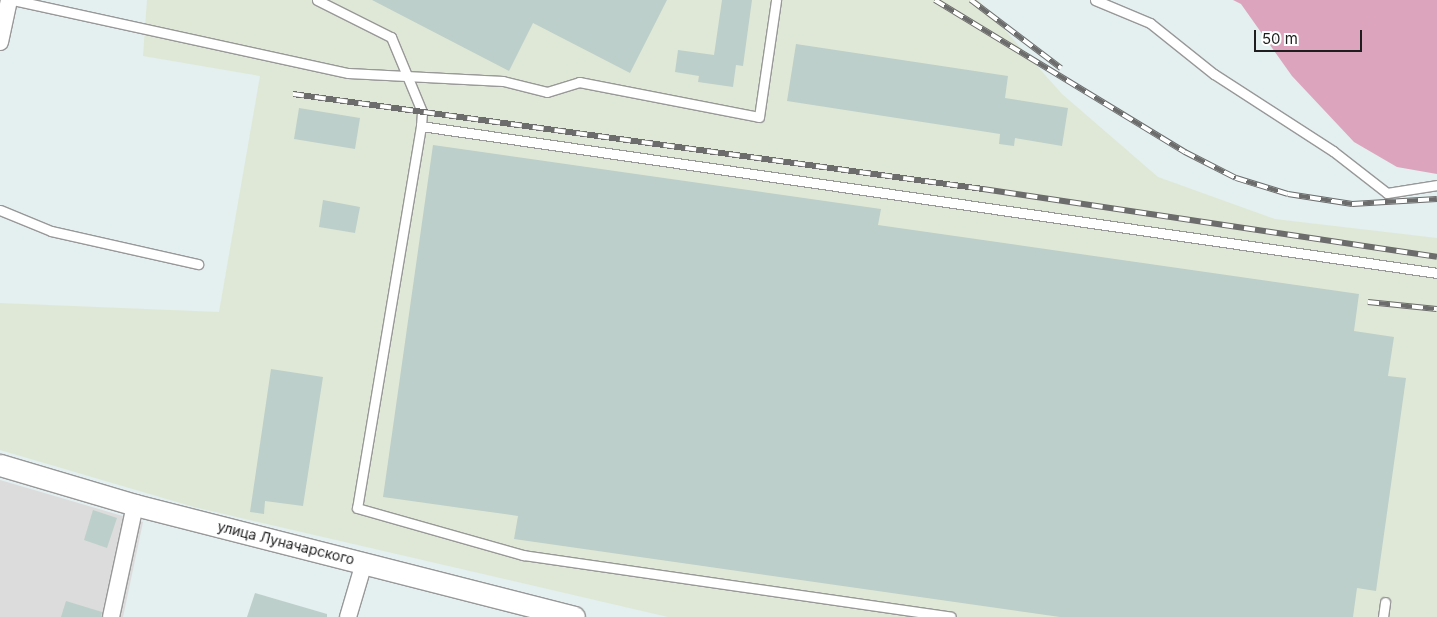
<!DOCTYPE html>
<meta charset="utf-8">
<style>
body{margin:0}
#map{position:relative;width:1437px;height:617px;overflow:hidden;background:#e4efef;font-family:Inter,sans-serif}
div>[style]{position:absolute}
.residential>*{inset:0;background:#dbdcdb}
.industrial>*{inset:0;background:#dfe8d6}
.water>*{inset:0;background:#dda4be}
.building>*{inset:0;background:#bdcfca}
.roads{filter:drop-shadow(1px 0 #989898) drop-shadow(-1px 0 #989898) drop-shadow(0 1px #989898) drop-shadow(0 -1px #989898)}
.service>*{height:9px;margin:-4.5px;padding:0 4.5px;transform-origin:4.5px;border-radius:4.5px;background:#fff}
.minor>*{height:16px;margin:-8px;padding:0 8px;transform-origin:8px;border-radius:8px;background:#fff}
.tertiary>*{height:21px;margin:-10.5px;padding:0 10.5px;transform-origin:10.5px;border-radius:10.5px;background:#fff}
.rail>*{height:5.5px;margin-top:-2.75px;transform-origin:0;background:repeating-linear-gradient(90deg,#fff 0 11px,#6c6c6c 0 22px);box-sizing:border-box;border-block:1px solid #6c6c6c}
span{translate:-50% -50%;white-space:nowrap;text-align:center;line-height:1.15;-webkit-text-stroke:5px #fff;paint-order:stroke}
.street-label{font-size:14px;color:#1e1e1e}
.scale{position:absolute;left:1254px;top:30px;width:108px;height:22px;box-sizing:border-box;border:2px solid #1e1e1e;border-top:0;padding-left:6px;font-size:15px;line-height:18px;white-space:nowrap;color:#1e1e1e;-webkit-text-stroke:4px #fff;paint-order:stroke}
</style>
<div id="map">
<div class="residential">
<div style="clip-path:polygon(0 480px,143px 522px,123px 617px,0 617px)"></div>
</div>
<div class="industrial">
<div style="clip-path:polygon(147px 0,978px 0,1062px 94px,1158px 177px,1275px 219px,1437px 238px,1437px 617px,668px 617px,194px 507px,0 450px,0 303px,219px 312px,260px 76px,143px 56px)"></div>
</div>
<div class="water">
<div style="clip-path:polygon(1233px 0,1437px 0,1437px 174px,1397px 167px,1354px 142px,1292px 76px,1241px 4px)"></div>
</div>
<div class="building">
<div style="clip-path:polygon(372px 0,667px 0,630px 73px,533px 23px,509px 71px)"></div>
<div style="clip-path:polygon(722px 0,752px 0,743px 66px,736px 65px,733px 87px,698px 82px,699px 76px,675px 72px,678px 50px,714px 55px)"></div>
<div style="clip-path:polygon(796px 44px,1008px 76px,1005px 98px,1068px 108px,1062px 146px,1015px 138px,1014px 146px,999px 144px,1000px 134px,787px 101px)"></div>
<div style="clip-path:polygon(299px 108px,360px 118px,355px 149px,294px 139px)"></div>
<div style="clip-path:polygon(433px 145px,881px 209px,878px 225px,1359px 294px,1354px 331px,1394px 337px,1388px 376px,1406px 378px,1376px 591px,1357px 588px,1353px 617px,1060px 617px,514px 539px,518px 516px,383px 497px)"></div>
<div style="clip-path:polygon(323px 200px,360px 207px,355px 233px,319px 227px)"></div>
<div style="clip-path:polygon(271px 369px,323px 377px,303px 506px,265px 501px,264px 514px,250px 512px)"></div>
<div style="clip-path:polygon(93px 510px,117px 518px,107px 548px,84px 540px)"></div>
<div style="clip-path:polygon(255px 593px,327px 614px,327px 617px,247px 617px)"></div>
<div style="clip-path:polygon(66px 601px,102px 612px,101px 617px,61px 617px)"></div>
</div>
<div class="roads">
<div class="service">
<div style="left:13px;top:0;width:343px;rotate:12.3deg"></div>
<div style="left:348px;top:73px;width:155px;rotate:3deg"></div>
<div style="left:503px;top:81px;width:45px;rotate:14deg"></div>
<div style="left:547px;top:92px;width:34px;rotate:-17deg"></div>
<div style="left:579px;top:82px;width:183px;rotate:11deg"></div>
<div style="left:759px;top:117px;width:118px;rotate:-81.7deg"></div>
<div style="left:317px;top:0;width:83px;rotate:26.6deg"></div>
<div style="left:391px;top:37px;width:81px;rotate:67.5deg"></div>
<div style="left:422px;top:112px;width:14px;rotate:94deg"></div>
<div style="left:421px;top:126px;width:1027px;rotate:8.23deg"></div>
<div style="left:1095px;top:0;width:60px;rotate:22.7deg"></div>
<div style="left:1150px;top:23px;width:82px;rotate:38.6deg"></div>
<div style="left:1214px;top:74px;width:142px;rotate:32.9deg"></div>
<div style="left:1333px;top:151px;width:68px;rotate:37.9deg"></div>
<div style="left:1387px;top:193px;width:51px;rotate:-9.1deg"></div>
<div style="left:421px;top:126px;width:387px;rotate:99.5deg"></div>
<div style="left:357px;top:508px;width:173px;rotate:15.8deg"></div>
<div style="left:523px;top:555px;width:432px;rotate:8.2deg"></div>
<div style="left:0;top:210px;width:55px;rotate:22.4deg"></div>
<div style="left:51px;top:231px;width:151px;rotate:12.7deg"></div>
<div style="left:1383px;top:617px;width:15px;rotate:-82deg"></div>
</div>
<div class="minor">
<div style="left:0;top:42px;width:43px;rotate:-77.9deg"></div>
<div style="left:111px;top:617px;width:115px;rotate:-77.9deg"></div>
<div style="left:348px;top:617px;width:56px;rotate:-73.5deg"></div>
</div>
<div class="tertiary">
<div style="left:0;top:465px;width:141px;rotate:16.5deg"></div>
<div style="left:135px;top:505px;width:453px;rotate:14.3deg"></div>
</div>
</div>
<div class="rail">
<div style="left:935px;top:0;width:293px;rotate:31.3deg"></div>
<div style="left:1185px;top:152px;width:57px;rotate:27deg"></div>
<div style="left:1236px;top:178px;width:54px;rotate:17.1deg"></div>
<div style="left:1288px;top:194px;width:65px;rotate:8.9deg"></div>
<div style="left:1352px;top:204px;width:85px;rotate:-3.4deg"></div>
<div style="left:971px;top:0;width:113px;rotate:37.1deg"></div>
<div style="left:293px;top:94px;width:697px;rotate:7.84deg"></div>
<div style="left:983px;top:189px;width:459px;rotate:8.5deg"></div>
<div style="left:1368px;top:302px;width:69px;rotate:5.8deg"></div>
</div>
<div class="street-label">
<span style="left:286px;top:543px;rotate:14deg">улица Луначарского</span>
</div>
<div class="scale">50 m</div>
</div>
